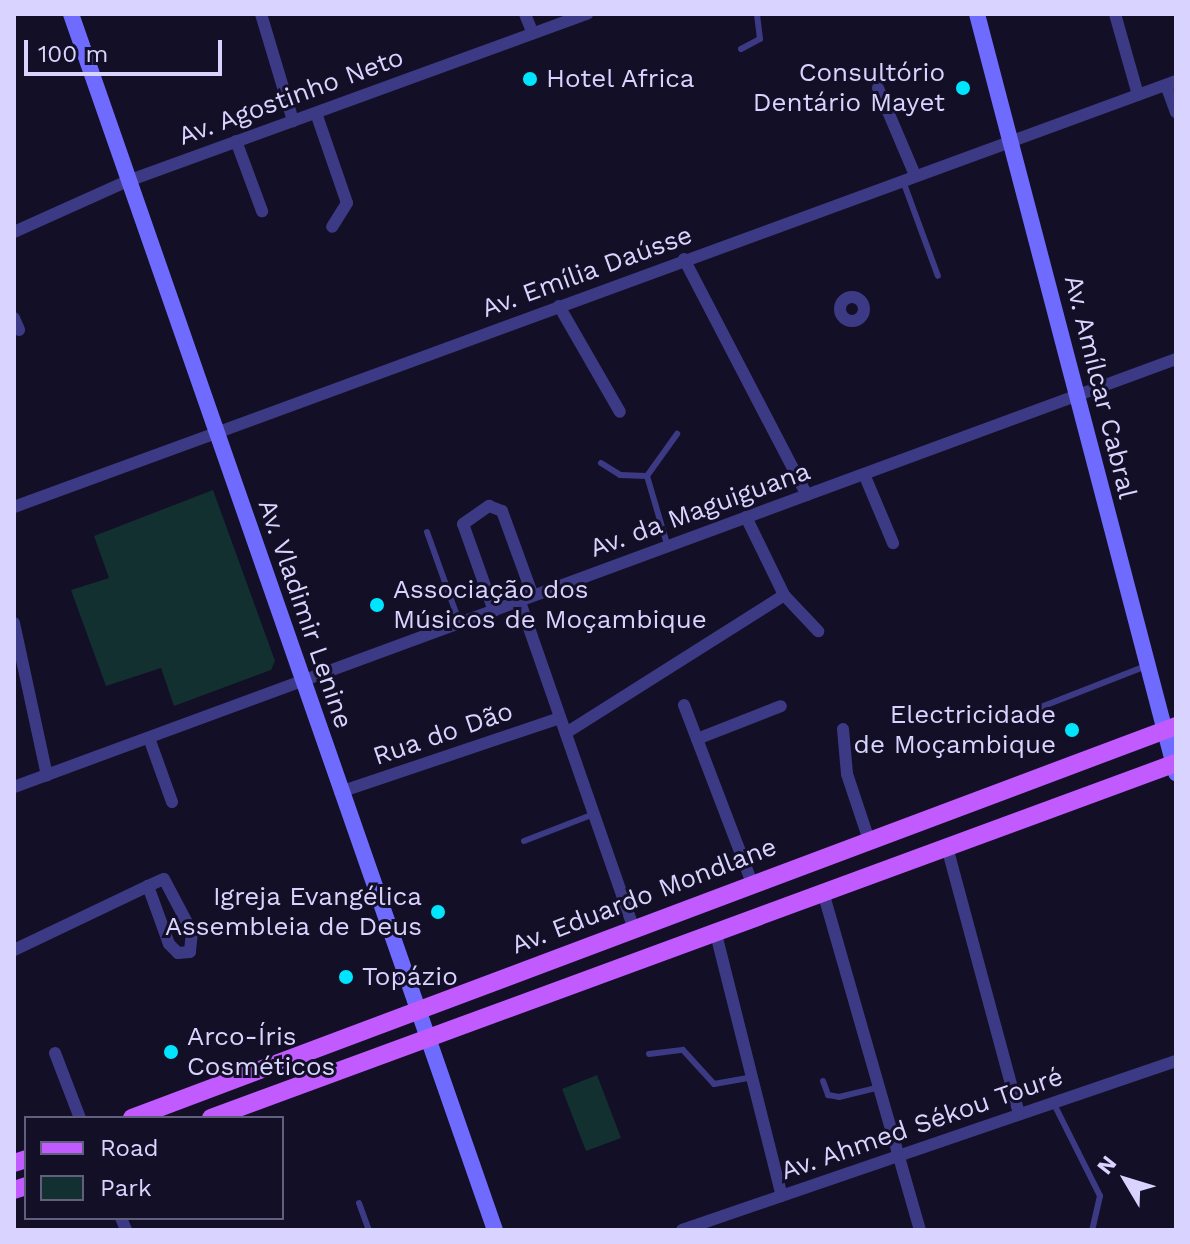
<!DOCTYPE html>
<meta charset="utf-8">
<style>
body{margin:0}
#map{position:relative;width:1190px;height:1244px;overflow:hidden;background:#130f26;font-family:"Work Sans",sans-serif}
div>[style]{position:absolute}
.green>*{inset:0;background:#12302f}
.lane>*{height:6px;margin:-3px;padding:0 3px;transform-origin:3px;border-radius:3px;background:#3d3a85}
.street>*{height:12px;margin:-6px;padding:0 6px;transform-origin:6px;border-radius:6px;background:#3d3a85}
.street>.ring{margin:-6px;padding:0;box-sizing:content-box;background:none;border:12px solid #3d3a85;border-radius:50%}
.secondary>*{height:16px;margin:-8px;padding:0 8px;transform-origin:8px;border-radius:8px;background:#6f6bff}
.primary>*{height:18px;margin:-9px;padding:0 9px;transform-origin:9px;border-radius:9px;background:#c25bff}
.dots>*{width:22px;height:22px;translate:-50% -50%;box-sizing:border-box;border:4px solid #130f26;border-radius:50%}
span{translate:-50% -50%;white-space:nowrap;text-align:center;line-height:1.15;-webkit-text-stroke:6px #130f26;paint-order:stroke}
.poi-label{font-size:26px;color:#d9d4ff}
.right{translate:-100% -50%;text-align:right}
.left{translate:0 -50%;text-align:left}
.street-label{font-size:26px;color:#d9d4ff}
.frame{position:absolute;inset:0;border:16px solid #d9d4ff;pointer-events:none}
.legend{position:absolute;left:24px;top:1116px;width:260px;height:104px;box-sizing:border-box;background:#130f26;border:2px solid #625e7d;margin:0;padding:10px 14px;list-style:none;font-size:24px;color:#d9d4ff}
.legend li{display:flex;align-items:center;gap:16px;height:40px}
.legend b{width:40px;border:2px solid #625e7d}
.north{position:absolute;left:1086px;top:1140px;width:80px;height:80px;-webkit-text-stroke:6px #130f26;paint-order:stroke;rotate:308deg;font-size:22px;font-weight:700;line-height:32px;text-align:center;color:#d9d4ff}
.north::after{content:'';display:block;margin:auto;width:28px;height:36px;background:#d9d4ff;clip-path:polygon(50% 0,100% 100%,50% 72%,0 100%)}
.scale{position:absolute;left:24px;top:40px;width:198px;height:36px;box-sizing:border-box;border:4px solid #d9d4ff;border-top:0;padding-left:10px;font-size:24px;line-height:28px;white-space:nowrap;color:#d9d4ff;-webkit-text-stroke:6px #130f26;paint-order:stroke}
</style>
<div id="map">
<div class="green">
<div style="clip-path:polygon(213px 490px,275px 661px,271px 670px,174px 706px,161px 668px,106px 686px,71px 590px,109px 578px,94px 536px)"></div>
<div style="clip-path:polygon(597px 1075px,621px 1138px,586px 1151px,562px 1089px)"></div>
</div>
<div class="lane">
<div style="left:741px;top:49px;width:21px;rotate:-28deg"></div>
<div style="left:760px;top:39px;width:25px;rotate:-97deg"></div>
<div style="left:903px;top:181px;width:101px;rotate:69.8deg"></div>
<div style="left:601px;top:463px;width:22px;rotate:32deg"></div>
<div style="left:620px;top:475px;width:27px;rotate:2deg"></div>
<div style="left:647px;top:476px;width:52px;rotate:-54.5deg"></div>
<div style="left:647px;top:476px;width:71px;rotate:73.6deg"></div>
<div style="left:427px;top:532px;width:98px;rotate:70.3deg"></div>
<div style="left:1005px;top:721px;width:151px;rotate:-21.3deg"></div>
<div style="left:524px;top:841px;width:75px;rotate:-21.1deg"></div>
<div style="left:649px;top:1054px;width:34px;rotate:-7deg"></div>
<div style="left:683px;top:1050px;width:46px;rotate:47.6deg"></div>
<div style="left:714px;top:1084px;width:40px;rotate:-10deg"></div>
<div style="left:823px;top:1081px;width:15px;rotate:70deg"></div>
<div style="left:828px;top:1095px;width:11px;rotate:10deg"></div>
<div style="left:839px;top:1097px;width:42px;rotate:-13.7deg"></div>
<div style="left:1053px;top:1102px;width:105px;rotate:63.4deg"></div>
<div style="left:1100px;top:1196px;width:35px;rotate:103deg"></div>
<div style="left:359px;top:1203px;width:29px;rotate:70deg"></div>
</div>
<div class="street">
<div style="left:261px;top:14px;width:112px;rotate:73.3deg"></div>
<div style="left:525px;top:14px;width:18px;rotate:68deg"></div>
<div style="left:1115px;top:14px;width:84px;rotate:74.1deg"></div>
<div style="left:1166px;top:85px;width:29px;rotate:70deg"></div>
<div style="left:878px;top:88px;width:95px;rotate:67deg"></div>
<div style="left:316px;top:113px;width:95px;rotate:71deg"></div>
<div style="left:347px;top:203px;width:28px;rotate:122deg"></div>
<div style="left:236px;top:141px;width:75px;rotate:69.6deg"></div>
<div style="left:14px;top:232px;width:122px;rotate:-24.2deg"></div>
<div style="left:125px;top:182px;width:492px;rotate:-20deg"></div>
<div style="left:684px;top:259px;width:266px;rotate:62.5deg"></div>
<div class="ring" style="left:840px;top:297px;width:12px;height:12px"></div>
<div style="left:559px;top:306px;width:122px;rotate:60.1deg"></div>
<div style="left:14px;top:318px;width:13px;rotate:67deg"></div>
<div style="left:864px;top:474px;width:75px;rotate:67.2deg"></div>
<div style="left:14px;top:507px;width:1238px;rotate:-20.13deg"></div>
<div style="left:746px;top:517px;width:87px;rotate:64deg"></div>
<div style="left:784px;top:595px;width:50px;rotate:46.6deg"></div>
<div style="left:520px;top:602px;width:344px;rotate:70.8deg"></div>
<div style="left:494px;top:611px;width:92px;rotate:-109.6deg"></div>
<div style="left:463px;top:524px;width:32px;rotate:-35deg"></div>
<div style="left:489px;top:506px;width:14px;rotate:21deg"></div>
<div style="left:502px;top:511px;width:90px;rotate:70deg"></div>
<div style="left:14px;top:623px;width:156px;rotate:77.8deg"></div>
<div style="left:684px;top:705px;width:191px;rotate:69.1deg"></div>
<div style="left:843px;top:729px;width:45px;rotate:84.9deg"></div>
<div style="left:847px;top:774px;width:70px;rotate:71.6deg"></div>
<div style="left:566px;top:733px;width:258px;rotate:-32.3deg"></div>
<div style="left:149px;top:738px;width:68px;rotate:70.2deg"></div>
<div style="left:697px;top:739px;width:90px;rotate:-21.4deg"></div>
<div style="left:14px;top:787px;width:1238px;rotate:-20.22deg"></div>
<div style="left:340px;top:792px;width:232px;rotate:-18.6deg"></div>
<div style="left:947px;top:847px;width:276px;rotate:74.9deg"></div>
<div style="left:823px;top:892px;width:352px;rotate:74deg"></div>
<div style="left:715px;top:930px;width:274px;rotate:75.9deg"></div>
<div style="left:14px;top:950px;width:148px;rotate:-25.5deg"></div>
<div style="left:148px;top:886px;width:17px;rotate:-24deg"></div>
<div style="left:164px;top:879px;width:60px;rotate:62.2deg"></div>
<div style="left:192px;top:932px;width:20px;rotate:96deg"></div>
<div style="left:190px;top:952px;width:12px;rotate:175deg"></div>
<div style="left:178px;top:953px;width:13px;rotate:-135deg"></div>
<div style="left:169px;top:944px;width:62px;rotate:-109.9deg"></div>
<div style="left:55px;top:1053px;width:70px;rotate:69deg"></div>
<div style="left:121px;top:1218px;width:13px;rotate:67deg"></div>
<div style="left:682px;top:1230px;width:522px;rotate:-18.89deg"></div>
</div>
<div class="secondary">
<div style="left:71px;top:14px;width:1288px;rotate:70.78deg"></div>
<div style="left:977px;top:14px;width:785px;rotate:75.31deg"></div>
</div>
<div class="primary">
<div style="left:132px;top:1118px;width:1115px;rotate:-20.58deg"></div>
<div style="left:211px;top:1118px;width:1028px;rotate:-20.2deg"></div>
<div style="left:14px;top:1163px;width:13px;rotate:-18deg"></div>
<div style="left:14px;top:1190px;width:13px;rotate:-18deg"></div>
</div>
<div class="dots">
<div style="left:530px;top:79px;background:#00e5ff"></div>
<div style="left:963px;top:88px;background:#00e5ff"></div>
<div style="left:377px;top:605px;background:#00e5ff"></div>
<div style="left:1072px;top:730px;background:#00e5ff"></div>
<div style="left:438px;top:912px;background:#00e5ff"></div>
<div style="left:346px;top:977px;background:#00e5ff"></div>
<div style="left:171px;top:1052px;background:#00e5ff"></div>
</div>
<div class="poi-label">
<span class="right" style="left:945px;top:88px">Consultório<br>Dentário Mayet</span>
<span class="left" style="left:546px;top:79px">Hotel Africa</span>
<span class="left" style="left:393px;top:605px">Associação dos<br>Músicos de Moçambique</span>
<span class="right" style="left:1056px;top:730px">Electricidade<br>de Moçambique</span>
<span class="right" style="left:422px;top:912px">Igreja Evangélica<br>Assembleia de Deus</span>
<span class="left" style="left:362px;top:977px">Topázio</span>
<span class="left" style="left:187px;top:1052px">Arco-Íris<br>Cosméticos</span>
</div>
<div class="street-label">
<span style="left:291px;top:97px;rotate:-20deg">Av. Agostinho Neto</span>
<span style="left:587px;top:272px;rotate:-20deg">Av. Emília Daússe</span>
<span style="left:1100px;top:387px;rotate:76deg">Av. Amílcar Cabral</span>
<span style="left:700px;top:510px;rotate:-20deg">Av. da Maguiguana</span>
<span style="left:305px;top:614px;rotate:71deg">Av. Vladimir Lenine</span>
<span style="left:443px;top:734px;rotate:-19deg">Rua do Dão</span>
<span style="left:644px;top:896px;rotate:-21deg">Av. Eduardo Mondlane</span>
<span style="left:922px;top:1124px;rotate:-19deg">Av. Ahmed Sékou Touré</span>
</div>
<div class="frame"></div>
<ul class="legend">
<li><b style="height:10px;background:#c25bff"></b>Road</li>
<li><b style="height:22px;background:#12302f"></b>Park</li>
</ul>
<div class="north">N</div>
<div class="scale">100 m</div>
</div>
